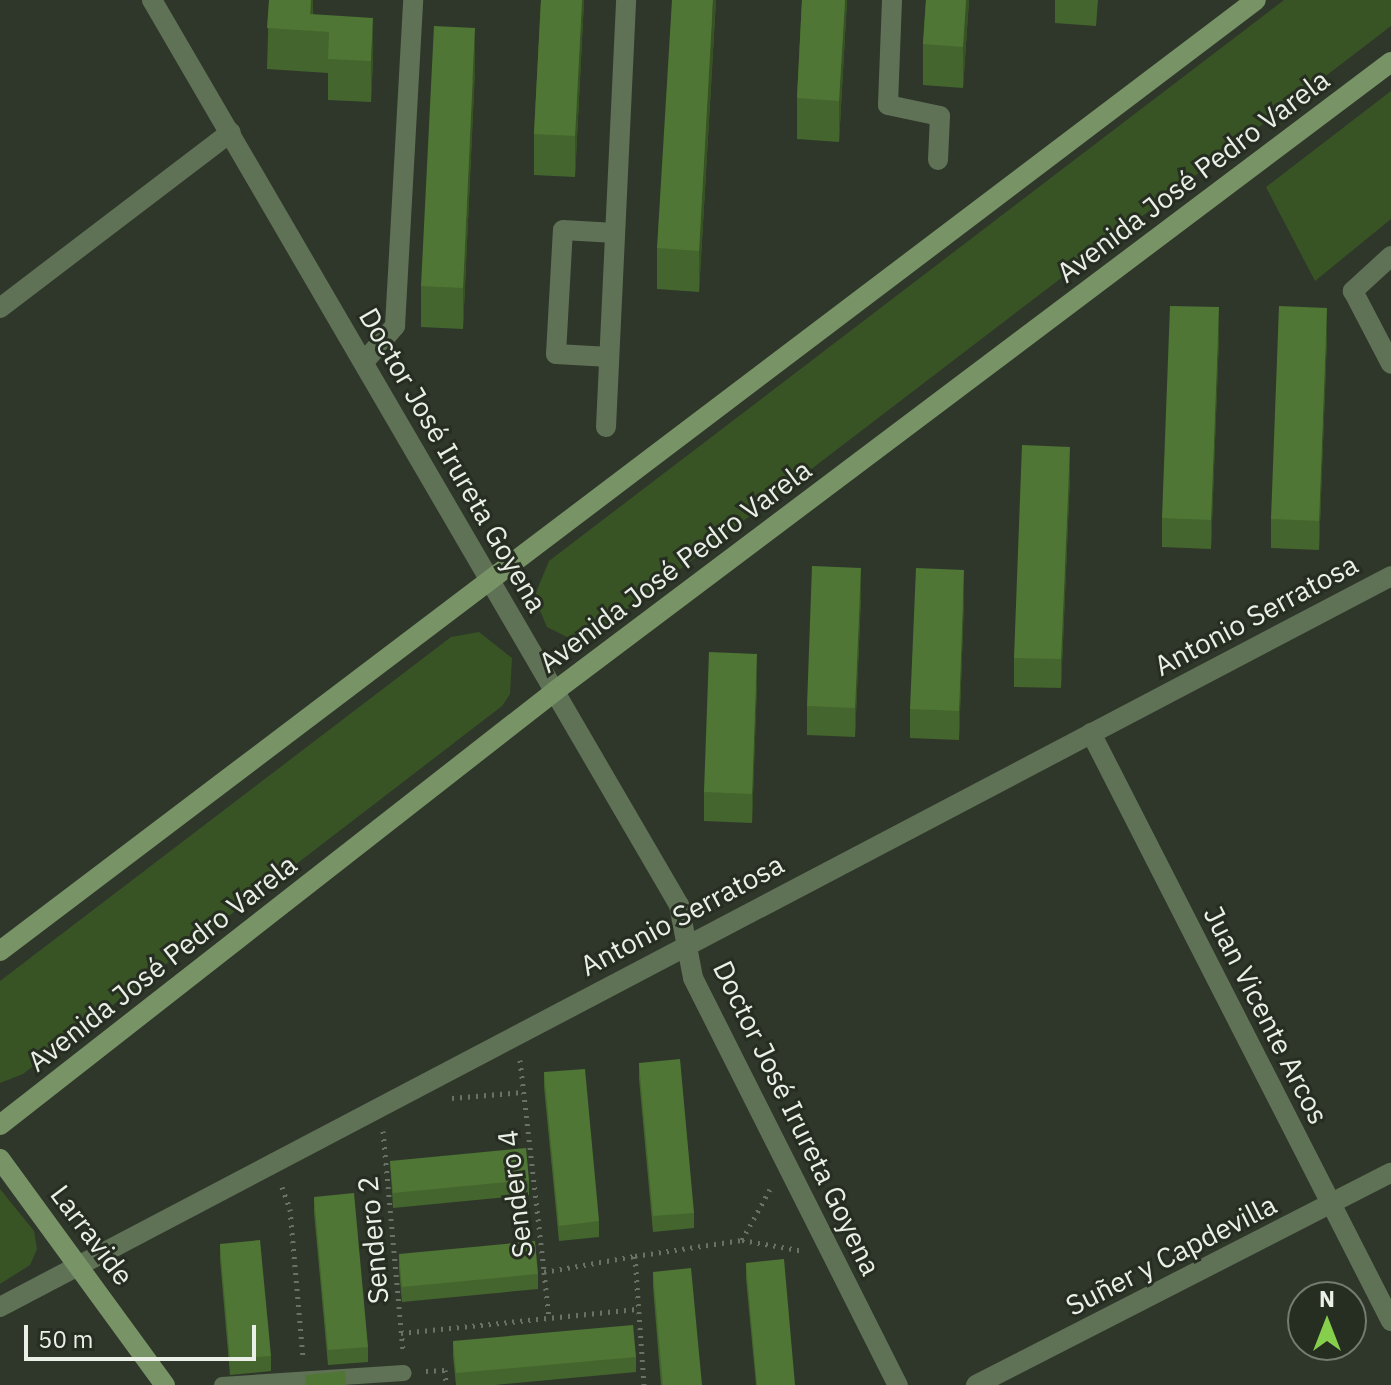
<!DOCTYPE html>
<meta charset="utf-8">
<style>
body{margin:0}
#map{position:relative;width:1391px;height:1385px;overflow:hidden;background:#2f372b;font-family:"IBM Plex Sans",sans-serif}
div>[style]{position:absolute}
.green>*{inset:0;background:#385425}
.path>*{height:5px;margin-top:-2.5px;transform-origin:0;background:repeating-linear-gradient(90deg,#6a7166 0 2px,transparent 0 8px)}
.lane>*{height:16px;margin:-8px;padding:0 8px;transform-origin:8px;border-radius:8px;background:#607256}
.street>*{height:20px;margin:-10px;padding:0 10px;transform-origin:10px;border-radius:10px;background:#607256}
.secondary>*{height:20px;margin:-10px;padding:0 10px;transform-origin:10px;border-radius:10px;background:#789467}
.wall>*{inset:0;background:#44652d}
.shaded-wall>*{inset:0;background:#375324}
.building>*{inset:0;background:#4f7634}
span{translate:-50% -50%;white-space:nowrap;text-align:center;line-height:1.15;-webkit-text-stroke:6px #262d21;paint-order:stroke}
.street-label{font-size:28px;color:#eaefe7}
.north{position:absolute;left:1287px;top:1281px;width:80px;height:80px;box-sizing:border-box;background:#262d21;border:2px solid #747b70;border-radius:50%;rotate:0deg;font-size:22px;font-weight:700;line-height:32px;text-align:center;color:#eaefe7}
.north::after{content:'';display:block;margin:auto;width:28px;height:36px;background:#85cf4d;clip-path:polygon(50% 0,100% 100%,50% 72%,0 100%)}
.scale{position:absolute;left:24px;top:1325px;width:232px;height:36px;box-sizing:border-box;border:4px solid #eaefe7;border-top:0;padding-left:10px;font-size:24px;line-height:28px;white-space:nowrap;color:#eaefe7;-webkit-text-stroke:6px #262d21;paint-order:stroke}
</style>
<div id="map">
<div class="green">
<div style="clip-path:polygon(1284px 0,1391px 0,1391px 26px,598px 632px,571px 639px,547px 627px,534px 597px,549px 561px)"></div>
<div style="clip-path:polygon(1391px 91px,1391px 219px,1315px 281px,1266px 187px)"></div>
<div style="clip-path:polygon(479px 632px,512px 658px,510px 694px,502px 706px,23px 1074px,0 1083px,0 981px,451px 637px)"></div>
<div style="clip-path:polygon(0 1189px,34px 1231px,37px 1249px,30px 1265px,0 1284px)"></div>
</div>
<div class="path">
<div style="left:520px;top:1060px;width:213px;rotate:83.5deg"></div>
<div style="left:544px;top:1272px;width:92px;rotate:-10deg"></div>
<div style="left:635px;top:1256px;width:129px;rotate:86deg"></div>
<div style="left:452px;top:1098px;width:71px;rotate:-4.8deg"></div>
<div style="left:383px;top:1131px;width:222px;rotate:84.8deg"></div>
<div style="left:282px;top:1187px;width:23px;rotate:70deg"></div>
<div style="left:290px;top:1209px;width:150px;rotate:85deg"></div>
<div style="left:742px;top:1240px;width:63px;rotate:10.1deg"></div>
<div style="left:635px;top:1256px;width:108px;rotate:-8.5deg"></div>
<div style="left:742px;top:1240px;width:58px;rotate:-61.2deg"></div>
<div style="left:544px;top:1272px;width:46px;rotate:83.8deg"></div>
<div style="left:401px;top:1333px;width:239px;rotate:-5.8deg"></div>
<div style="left:426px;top:1371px;width:19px;rotate:-3deg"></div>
<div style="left:445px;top:1370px;width:15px;rotate:86deg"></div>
</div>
<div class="lane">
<div style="left:222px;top:1385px;width:182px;rotate:-3.8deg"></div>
</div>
<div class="street">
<div style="left:152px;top:0;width:1047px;rotate:59.79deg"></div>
<div style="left:679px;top:905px;width:74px;rotate:79.1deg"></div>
<div style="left:693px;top:978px;width:456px;rotate:63.3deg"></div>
<div style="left:892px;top:0;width:105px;rotate:92.2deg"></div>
<div style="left:888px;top:105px;width:53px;rotate:11.9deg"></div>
<div style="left:940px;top:116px;width:44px;rotate:92.6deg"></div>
<div style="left:1391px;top:256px;width:52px;rotate:137.4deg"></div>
<div style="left:1353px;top:291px;width:82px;rotate:62.5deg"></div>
<div style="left:0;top:308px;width:290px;rotate:-37.3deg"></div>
<div style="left:609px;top:357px;width:53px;rotate:-176.8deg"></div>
<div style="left:556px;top:354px;width:124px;rotate:-86.8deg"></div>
<div style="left:563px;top:230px;width:52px;rotate:3.3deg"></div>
<div style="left:364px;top:362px;width:48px;rotate:-49.3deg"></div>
<div style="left:395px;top:326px;width:326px;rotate:-86.8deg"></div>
<div style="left:606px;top:427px;width:427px;rotate:-87.3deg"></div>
<div style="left:1091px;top:733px;width:660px;rotate:62.97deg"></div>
<div style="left:0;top:1307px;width:1571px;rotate:-27.72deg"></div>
<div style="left:976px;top:1385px;width:466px;rotate:-27.1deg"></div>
</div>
<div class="secondary">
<div style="left:0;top:951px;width:1575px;rotate:-37.13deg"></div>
<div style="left:0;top:1125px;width:705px;rotate:-38.02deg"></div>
<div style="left:555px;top:691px;width:1046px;rotate:-36.96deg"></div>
<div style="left:0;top:1159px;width:280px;rotate:53.9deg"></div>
</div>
<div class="wall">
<div style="clip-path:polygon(269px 0,313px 0,313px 14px,373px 58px,371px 102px,328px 100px,328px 73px,267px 69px)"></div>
<div style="clip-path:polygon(541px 0,584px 0,575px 177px,534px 175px,534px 134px)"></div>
<div style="clip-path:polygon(716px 0,699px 292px,657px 289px,657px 248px)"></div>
<div style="clip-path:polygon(802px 0,847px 0,839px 142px,797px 139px,797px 98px)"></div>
<div style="clip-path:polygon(926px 0,969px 0,963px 88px,923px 85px,923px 44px)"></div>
<div style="clip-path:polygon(1055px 0,1098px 0,1096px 26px,1055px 23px)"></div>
<div style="clip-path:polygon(475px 69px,463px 329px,421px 327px,421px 286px)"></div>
<div style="clip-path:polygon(1219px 336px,1211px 549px,1162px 547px,1162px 518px)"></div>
<div style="clip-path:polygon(1327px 337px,1319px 550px,1271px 548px,1271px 519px)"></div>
<div style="clip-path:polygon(1070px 476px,1061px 688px,1014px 687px,1014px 658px)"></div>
<div style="clip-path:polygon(861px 597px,855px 737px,807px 735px,807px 706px)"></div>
<div style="clip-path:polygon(964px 600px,959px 740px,910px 738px,910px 709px)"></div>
<div style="clip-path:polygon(757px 683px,752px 823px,704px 821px,704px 792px)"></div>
<div style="clip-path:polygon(639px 1063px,694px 1213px,694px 1228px,653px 1232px,639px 1079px)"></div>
<div style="clip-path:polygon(544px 1072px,599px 1221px,599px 1237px,559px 1241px,544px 1087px)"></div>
<div style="clip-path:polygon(390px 1161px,529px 1180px,529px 1195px,393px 1208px)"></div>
<div style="clip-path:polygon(314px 1197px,368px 1347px,368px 1362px,328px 1365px,314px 1212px)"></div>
<div style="clip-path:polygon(220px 1244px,271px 1356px,271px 1371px,230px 1375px,220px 1259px)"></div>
<div style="clip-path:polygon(399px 1254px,538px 1274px,538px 1289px,402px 1302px,399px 1269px)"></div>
<div style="clip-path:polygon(746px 1263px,795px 1385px,756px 1385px,746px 1278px)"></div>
<div style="clip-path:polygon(653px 1272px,702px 1385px,661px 1385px,653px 1287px)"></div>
<div style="clip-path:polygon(453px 1341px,636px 1357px,636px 1372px,495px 1385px,456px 1385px,453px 1356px)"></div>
</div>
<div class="shaded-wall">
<div style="clip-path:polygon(311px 0,313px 0,312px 31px,310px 31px)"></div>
<div style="clip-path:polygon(582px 0,584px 0,575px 177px,575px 136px)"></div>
<div style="clip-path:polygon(713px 0,716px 0,699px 292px,699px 251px)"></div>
<div style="clip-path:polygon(845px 0,847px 0,839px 142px,839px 101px)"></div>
<div style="clip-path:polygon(966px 0,969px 0,963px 88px,963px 47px)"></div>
<div style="clip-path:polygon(373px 18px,373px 58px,371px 102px,371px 61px)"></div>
<div style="clip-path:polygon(475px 28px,475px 69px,463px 329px,463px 288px)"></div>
<div style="clip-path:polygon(1219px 307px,1219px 336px,1211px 549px,1211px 520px)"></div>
<div style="clip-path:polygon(1327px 308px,1327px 337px,1319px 550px,1319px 521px)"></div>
<div style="clip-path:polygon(1070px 447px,1070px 476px,1061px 688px,1061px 659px)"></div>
<div style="clip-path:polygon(861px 568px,861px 597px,855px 737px,855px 708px)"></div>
<div style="clip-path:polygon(964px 570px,964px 600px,959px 740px,959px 711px)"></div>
<div style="clip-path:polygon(757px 654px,757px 683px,752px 823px,752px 794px)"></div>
</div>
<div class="building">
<div style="clip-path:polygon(269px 0,311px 0,310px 14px,373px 18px,371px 61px,328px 59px,329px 32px,267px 28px)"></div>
<div style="clip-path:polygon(541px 0,582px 0,575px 136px,534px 134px)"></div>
<div style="clip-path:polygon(672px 0,713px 0,699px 251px,657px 248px)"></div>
<div style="clip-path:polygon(802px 0,845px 0,839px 101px,797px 98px)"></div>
<div style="clip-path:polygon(926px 0,966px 0,963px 47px,923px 44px)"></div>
<div style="clip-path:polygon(434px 26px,475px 28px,463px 288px,421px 286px)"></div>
<div style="clip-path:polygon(1170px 306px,1219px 307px,1211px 520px,1162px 518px)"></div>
<div style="clip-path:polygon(1279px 306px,1327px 308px,1319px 521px,1271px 519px)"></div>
<div style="clip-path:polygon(1022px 445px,1070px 447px,1061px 659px,1014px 658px)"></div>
<div style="clip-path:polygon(812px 566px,861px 568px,855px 708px,807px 706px)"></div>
<div style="clip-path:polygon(916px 568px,964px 570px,959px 711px,910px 709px)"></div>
<div style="clip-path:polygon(709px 652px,757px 654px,752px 794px,704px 792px)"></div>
<div style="clip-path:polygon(680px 1059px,694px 1213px,653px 1216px,639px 1063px)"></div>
<div style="clip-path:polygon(585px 1069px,599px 1221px,559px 1226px,544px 1072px)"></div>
<div style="clip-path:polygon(526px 1148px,529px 1180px,393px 1193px,390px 1161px)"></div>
<div style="clip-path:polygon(354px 1193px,368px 1347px,328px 1350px,314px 1197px)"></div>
<div style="clip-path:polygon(260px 1240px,271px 1356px,230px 1359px,220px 1244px)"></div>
<div style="clip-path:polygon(535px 1241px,538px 1274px,402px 1287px,399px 1254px)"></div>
<div style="clip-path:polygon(784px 1259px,795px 1385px,757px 1385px,746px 1263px)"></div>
<div style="clip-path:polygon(691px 1268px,702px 1385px,663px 1385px,653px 1272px)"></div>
<div style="clip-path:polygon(633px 1325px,636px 1357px,456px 1373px,453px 1341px)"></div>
<div style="clip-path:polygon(345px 1371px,346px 1385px,306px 1385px,305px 1375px)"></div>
</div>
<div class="street-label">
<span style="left:1193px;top:176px;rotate:-37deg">Avenida José Pedro Varela</span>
<span style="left:453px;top:460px;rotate:60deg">Doctor José Irureta Goyena</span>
<span style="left:675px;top:566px;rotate:-37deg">Avenida José Pedro Varela</span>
<span style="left:1256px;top:615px;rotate:-28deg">Antonio Serratosa</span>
<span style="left:682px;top:915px;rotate:-28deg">Antonio Serratosa</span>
<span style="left:162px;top:963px;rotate:-38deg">Avenida José Pedro Varela</span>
<span style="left:1266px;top:1015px;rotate:63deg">Juan Vicente Arcos</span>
<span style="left:797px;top:1118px;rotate:64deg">Doctor José Irureta Goyena</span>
<span style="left:515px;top:1194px;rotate:-97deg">Sendero 4</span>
<span style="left:92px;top:1235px;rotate:53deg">Larravide</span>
<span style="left:373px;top:1240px;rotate:-95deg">Sendero 2</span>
<span style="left:1171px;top:1255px;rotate:-27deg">Suñer y Capdevilla</span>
</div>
<div class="north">N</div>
<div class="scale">50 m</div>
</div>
